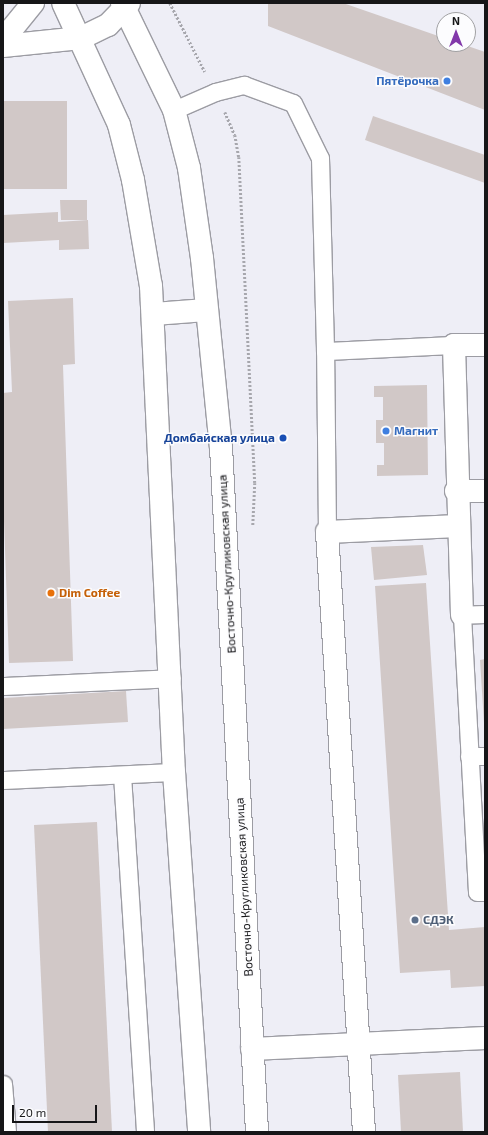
<!DOCTYPE html>
<meta charset="utf-8">
<style>
body{margin:0}
#map{position:relative;width:488px;height:1135px;overflow:hidden;background:#eeeef6;font-family:"Exo 2",sans-serif}
div>[style]{position:absolute}
.building>*{inset:0;background:#d1c8c7}
.path>*{height:2.5px;margin-top:-1.25px;transform-origin:0;background:repeating-linear-gradient(90deg,#a7a7ad 0 2px,transparent 0 4px)}
.roads{filter:drop-shadow(1px 0 #9c9ca3) drop-shadow(-1px 0 #9c9ca3) drop-shadow(0 1px #9c9ca3) drop-shadow(0 -1px #9c9ca3)}
.service>*{height:17px;margin:-8.5px;padding:0 8.5px;transform-origin:8.5px;border-radius:8.5px;background:#fff}
.minor>*{height:22px;margin:-11px;padding:0 11px;transform-origin:11px;border-radius:11px;background:#fff}
.tertiary>*{height:22px;margin:-11px;padding:0 11px;transform-origin:11px;border-radius:11px;background:#fff}
.dots>*{width:11px;height:11px;translate:-50% -50%;box-sizing:border-box;border:2px solid #fcfcfe;border-radius:50%}
span{translate:-50% -50%;white-space:nowrap;text-align:center;line-height:1.15;-webkit-text-stroke:3px #fcfcfe;paint-order:stroke}
.shop-label{font-size:12px;color:#366cbe;font-weight:700}
.right{translate:-100% -50%;text-align:right}
.left{translate:0 -50%;text-align:left}
.transit-label{font-size:12px;color:#164399;font-weight:700}
.street-label{font-size:12px;color:#161618}
.food-label{font-size:12px;color:#c56008;font-weight:700}
.service-label{font-size:12px;color:#4e5e75;font-weight:700}
.frame{position:absolute;inset:0;border:4px solid #161618;pointer-events:none}
.north{position:absolute;left:436px;top:12px;width:40px;height:40px;box-sizing:border-box;background:#fcfcfe;border:1px solid #a0a0a2;border-radius:50%;rotate:0deg;font-size:11px;font-weight:700;line-height:16px;text-align:center;color:#161618}
.north::after{content:'';display:block;margin:auto;width:14px;height:18px;background:#8238aa;clip-path:polygon(50% 0,100% 100%,50% 72%,0 100%)}
.scale{position:absolute;left:12px;top:1105px;width:85px;height:18px;box-sizing:border-box;border:2px solid #161618;border-top:0;padding-left:5px;font-size:12px;line-height:14px;white-space:nowrap;color:#161618;-webkit-text-stroke:3px #fcfcfe;paint-order:stroke}
</style>
<div id="map">
<div class="building">
<div style="clip-path:polygon(268px 3px,343px 3px,444px 38px,444px 44px,462px 44px,485px 52px,485px 110px,268px 26px)"></div>
<div style="clip-path:polygon(3px 101px,67px 101px,67px 189px,3px 189px)"></div>
<div style="clip-path:polygon(373px 116px,485px 155px,485px 183px,365px 140px)"></div>
<div style="clip-path:polygon(60px 200px,87px 200px,87px 220px,61px 220px)"></div>
<div style="clip-path:polygon(58px 212px,58px 222px,88px 220px,89px 249px,59px 250px,59px 240px,3px 243px,3px 215px)"></div>
<div style="clip-path:polygon(73px 298px,75px 364px,63px 365px,73px 661px,9px 663px,3px 493px,3px 393px,12px 392px,8px 301px)"></div>
<div style="clip-path:polygon(427px 385px,428px 475px,377px 476px,377px 465px,384px 465px,384px 443px,376px 443px,376px 420px,383px 420px,383px 397px,374px 397px,374px 386px)"></div>
<div style="clip-path:polygon(423px 545px,427px 575px,374px 580px,371px 547px)"></div>
<div style="clip-path:polygon(426px 583px,449px 930px,485px 927px,485px 986px,451px 988px,450px 970px,400px 973px,375px 586px)"></div>
<div style="clip-path:polygon(485px 659px,485px 723px,484px 723px,480px 660px)"></div>
<div style="clip-path:polygon(126px 691px,128px 722px,3px 729px,3px 698px)"></div>
<div style="clip-path:polygon(97px 822px,112px 1132px,48px 1132px,34px 825px)"></div>
<div style="clip-path:polygon(460px 1072px,463px 1132px,401px 1132px,398px 1075px)"></div>
</div>
<div class="path">
<div style="left:170px;top:3px;width:77px;rotate:63.1deg"></div>
<div style="left:225px;top:112px;width:25px;rotate:67deg"></div>
<div style="left:235px;top:135px;width:22px;rotate:80deg"></div>
<div style="left:239px;top:157px;width:326px;rotate:87.2deg"></div>
<div style="left:255px;top:483px;width:43px;rotate:92.7deg"></div>
</div>
<div class="roads">
<div class="service">
<div style="left:174px;top:110px;width:45px;rotate:-23.7deg"></div>
<div style="left:215px;top:92px;width:30px;rotate:-14deg"></div>
<div style="left:244px;top:85px;width:52px;rotate:20.2deg"></div>
<div style="left:293px;top:103px;width:61px;rotate:63.9deg"></div>
<div style="left:320px;top:158px;width:193px;rotate:88.5deg"></div>
<div style="left:327px;top:532px;width:181px;rotate:-90.6deg"></div>
<div style="left:325px;top:351px;width:129px;rotate:-2.7deg"></div>
<div style="left:485px;top:614px;width:23px;rotate:178deg"></div>
<div style="left:462px;top:615px;width:277px;rotate:86.9deg"></div>
<div style="left:477px;top:892px;width:8px"></div>
<div style="left:3px;top:686px;width:169px;rotate:-2.7deg"></div>
<div style="left:469px;top:756px;width:16px"></div>
<div style="left:122px;top:775px;width:358px;rotate:86.3deg"></div>
<div style="left:3px;top:780px;width:171px;rotate:-2.7deg"></div>
<div style="left:3px;top:1084px;width:48px;rotate:85.2deg"></div>
</div>
<div class="minor">
<div style="left:3px;top:33px;width:9px;rotate:-21deg"></div>
<div style="left:11px;top:30px;width:35px;rotate:-51deg"></div>
<div style="left:3px;top:46px;width:78px;rotate:-5.9deg"></div>
<div style="left:81px;top:38px;width:30px;rotate:-26deg"></div>
<div style="left:108px;top:25px;width:30px;rotate:-46deg"></div>
<div style="left:456px;top:491px;width:29px"></div>
<div style="left:462px;top:615px;width:270px;rotate:-91.7deg"></div>
<div style="left:454px;top:345px;width:31px"></div>
<div style="left:252px;top:1049px;width:233px;rotate:-2.7deg"></div>
<div style="left:364px;top:1132px;width:601px;rotate:-93.53deg"></div>
<div style="left:327px;top:532px;width:131px;rotate:-2.6deg"></div>
</div>
<div class="tertiary">
<div style="left:63px;top:3px;width:134px;rotate:65.3deg"></div>
<div style="left:119px;top:125px;width:57px;rotate:75.7deg"></div>
<div style="left:133px;top:180px;width:108px;rotate:80.4deg"></div>
<div style="left:151px;top:286px;width:487px;rotate:87.3deg"></div>
<div style="left:174px;top:772px;width:361px;rotate:86deg"></div>
<div style="left:122px;top:3px;width:119px;rotate:64.1deg"></div>
<div style="left:174px;top:110px;width:60px;rotate:75.5deg"></div>
<div style="left:189px;top:168px;width:91px;rotate:81.8deg"></div>
<div style="left:202px;top:258px;width:190px;rotate:84.3deg"></div>
<div style="left:221px;top:447px;width:686px;rotate:86.99deg"></div>
<div style="left:154px;top:314px;width:52px;rotate:-4.4deg"></div>
</div>
</div>
<div class="dots">
<div style="left:447px;top:81px;background:#3f7fe0"></div>
<div style="left:386px;top:431px;background:#3f7fe0"></div>
<div style="left:283px;top:438px;background:#1a4fb4"></div>
<div style="left:51px;top:593px;background:#e8710a"></div>
<div style="left:415px;top:920px;background:#5c6f8a"></div>
</div>
<div class="shop-label">
<span class="right" style="left:439px;top:81px">Пятёрочка</span>
<span class="left" style="left:394px;top:431px">Магнит</span>
</div>
<div class="transit-label">
<span class="right" style="left:275px;top:438px">Домбайская улица</span>
</div>
<div class="street-label">
<span style="left:227px;top:564px;rotate:-93deg">Восточно-Кругликовская улица</span>
<span style="left:244px;top:887px;rotate:-93deg">Восточно-Кругликовская улица</span>
</div>
<div class="food-label">
<span class="left" style="left:59px;top:593px">Dim Coffee</span>
</div>
<div class="service-label">
<span class="left" style="left:423px;top:920px">СДЭК</span>
</div>
<div class="frame"></div>
<div class="north">N</div>
<div class="scale">20 m</div>
</div>
